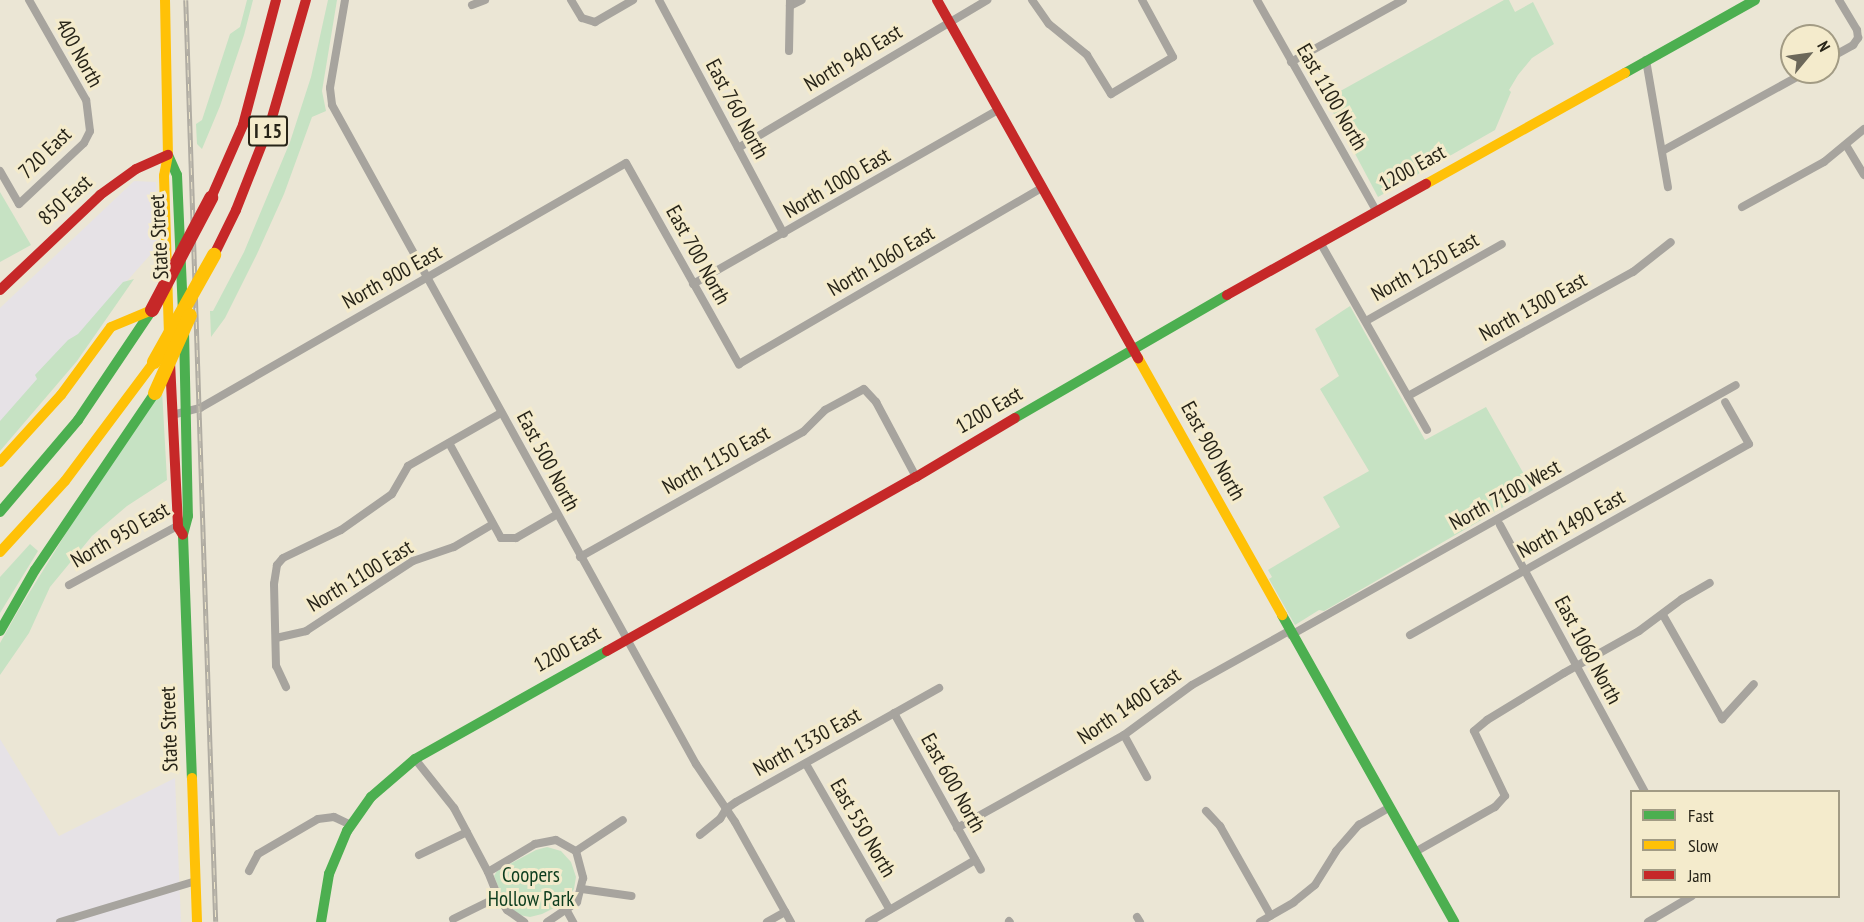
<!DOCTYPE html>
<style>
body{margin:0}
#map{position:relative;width:1864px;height:922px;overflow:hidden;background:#ebe6d5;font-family:"PT Sans Narrow",sans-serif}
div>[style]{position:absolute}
.commercial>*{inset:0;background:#e6e2e6}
.green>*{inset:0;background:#c6e2c3}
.street>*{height:8px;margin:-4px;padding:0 4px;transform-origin:4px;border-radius:4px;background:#a7a49e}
.fast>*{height:10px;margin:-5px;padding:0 5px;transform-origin:5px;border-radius:5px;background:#4caf50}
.slow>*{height:10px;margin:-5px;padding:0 5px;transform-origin:5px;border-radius:5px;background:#ffc107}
.jam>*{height:10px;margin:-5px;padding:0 5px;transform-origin:5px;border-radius:5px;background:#c62828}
.rail>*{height:4.5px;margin-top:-2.25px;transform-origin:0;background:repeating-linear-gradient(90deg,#f4ebcc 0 7px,#b0aca2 0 14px);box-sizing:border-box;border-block:2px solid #b0aca2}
.slow-bridge>*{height:14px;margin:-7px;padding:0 7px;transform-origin:7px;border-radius:7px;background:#ffc107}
.jam-bridge>*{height:14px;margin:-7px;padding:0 7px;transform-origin:7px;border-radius:7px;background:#c62828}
span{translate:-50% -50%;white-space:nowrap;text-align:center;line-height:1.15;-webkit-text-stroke:6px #f4ebcc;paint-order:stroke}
.shield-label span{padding:2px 4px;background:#f4ebcc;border:2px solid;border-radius:4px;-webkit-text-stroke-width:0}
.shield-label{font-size:20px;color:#272418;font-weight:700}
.street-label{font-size:21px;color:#272418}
.park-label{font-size:21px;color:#0d3d1e}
.legend{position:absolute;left:1630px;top:790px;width:210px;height:108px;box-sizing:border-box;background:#f4ebcc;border:2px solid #a29b84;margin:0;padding:8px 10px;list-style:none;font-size:18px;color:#272418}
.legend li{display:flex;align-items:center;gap:12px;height:30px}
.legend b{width:30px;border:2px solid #a29b84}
.north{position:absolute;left:1780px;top:24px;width:60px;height:60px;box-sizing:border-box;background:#f4ebcc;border:2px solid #a29b84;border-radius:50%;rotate:61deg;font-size:16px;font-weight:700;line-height:24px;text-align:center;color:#272418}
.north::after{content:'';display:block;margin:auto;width:21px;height:27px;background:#6c685a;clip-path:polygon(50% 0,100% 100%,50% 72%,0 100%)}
</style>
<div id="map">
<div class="commercial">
<div style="clip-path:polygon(134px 181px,156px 182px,158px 246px,0 424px,0 308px)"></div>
<div style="clip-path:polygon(0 739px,59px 836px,175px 778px,181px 922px,0 922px)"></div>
</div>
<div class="green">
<div style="clip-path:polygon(247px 0,253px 0,244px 35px,220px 106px,202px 149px,197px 144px,196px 124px,202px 120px,230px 34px,240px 27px)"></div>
<div style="clip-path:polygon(328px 0,337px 0,322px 91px,326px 111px,312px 117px,284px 194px,257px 254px,225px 318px,211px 337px,210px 311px,213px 311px,244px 252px,290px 142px,311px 77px)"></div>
<div style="clip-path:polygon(1504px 0,1509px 0,1515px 12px,1533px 2px,1554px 44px,1532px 58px,1518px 75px,1509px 90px,1511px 92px,1495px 130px,1378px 197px,1326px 99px)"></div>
<div style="clip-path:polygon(0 192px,31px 245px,0 262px)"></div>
<div style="clip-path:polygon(134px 279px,77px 361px,0 451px,0 421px,37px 379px,35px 375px,68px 340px,78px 334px,123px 282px)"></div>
<div style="clip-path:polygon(1350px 306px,1425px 440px,1486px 407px,1533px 490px,1324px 611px,1319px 610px,1295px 625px,1269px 579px,1272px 577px,1268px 570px,1340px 527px,1323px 497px,1369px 471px,1320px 389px,1339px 376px,1315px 329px)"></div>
<div style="clip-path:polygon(162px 390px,167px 480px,127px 506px,92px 536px,50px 587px,29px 633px,0 675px,0 643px,18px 611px,76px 517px)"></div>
<div style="clip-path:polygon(30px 544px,38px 551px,0 613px,0 577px)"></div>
<div style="clip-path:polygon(547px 847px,561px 851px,571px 862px,576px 877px,574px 889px,564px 903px,542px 914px,530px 917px,519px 915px,505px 903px,494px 876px,497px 871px,536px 850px)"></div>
</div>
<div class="street">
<div style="left:345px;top:0;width:89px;rotate:99.7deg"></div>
<div style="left:330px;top:88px;width:17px;rotate:83deg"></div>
<div style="left:332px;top:105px;width:753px;rotate:61.09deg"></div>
<div style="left:696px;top:764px;width:70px;rotate:56.1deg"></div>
<div style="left:735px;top:822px;width:115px;rotate:60.8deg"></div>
<div style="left:571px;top:0;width:21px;rotate:59deg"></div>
<div style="left:582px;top:18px;width:14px;rotate:17deg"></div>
<div style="left:595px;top:22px;width:44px;rotate:-30.1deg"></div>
<div style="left:659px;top:0;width:265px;rotate:61.9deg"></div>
<div style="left:1032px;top:0;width:29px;rotate:55deg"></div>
<div style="left:1049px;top:24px;width:49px;rotate:39.2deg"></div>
<div style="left:1087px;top:55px;width:46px;rotate:58.4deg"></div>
<div style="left:1111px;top:94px;width:72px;rotate:-30.8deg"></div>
<div style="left:1173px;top:57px;width:65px;rotate:-118.5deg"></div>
<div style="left:1257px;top:0;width:244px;rotate:60.5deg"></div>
<div style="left:472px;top:5px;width:14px;rotate:-21deg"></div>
<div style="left:790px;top:6px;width:13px;rotate:-27deg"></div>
<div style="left:789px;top:51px;width:51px;rotate:-88.9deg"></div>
<div style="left:1828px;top:59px;width:29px;rotate:-29deg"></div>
<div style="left:1853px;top:45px;width:9px;rotate:-54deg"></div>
<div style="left:1858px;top:38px;width:8px;rotate:-97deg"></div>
<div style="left:1857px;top:30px;width:35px;rotate:-121deg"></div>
<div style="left:1646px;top:60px;width:129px;rotate:80.2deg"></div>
<div style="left:1291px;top:62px;width:128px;rotate:-29deg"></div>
<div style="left:1846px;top:145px;width:35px;rotate:59deg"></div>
<div style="left:738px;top:148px;width:290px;rotate:-30.7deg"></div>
<div style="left:1664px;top:150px;width:162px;rotate:-28.8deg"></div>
<div style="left:0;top:171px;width:38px;rotate:60deg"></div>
<div style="left:19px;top:204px;width:89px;rotate:-43.2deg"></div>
<div style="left:84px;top:143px;width:13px;rotate:-63deg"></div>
<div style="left:90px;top:131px;width:31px;rotate:-97deg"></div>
<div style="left:86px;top:100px;width:115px;rotate:-119.7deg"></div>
<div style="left:1742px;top:207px;width:94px;rotate:-28.8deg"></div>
<div style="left:1824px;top:162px;width:52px;rotate:-39.5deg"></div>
<div style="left:1321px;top:244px;width:214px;rotate:60.3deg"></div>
<div style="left:693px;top:284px;width:351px;rotate:-29.7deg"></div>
<div style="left:1366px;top:321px;width:156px;rotate:-29.5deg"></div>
<div style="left:1408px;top:396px;width:257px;rotate:-28.9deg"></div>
<div style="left:1633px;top:272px;width:48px;rotate:-38.3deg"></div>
<div style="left:172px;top:415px;width:29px;rotate:-14deg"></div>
<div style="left:200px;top:408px;width:491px;rotate:-29.9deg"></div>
<div style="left:626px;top:163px;width:231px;rotate:60.7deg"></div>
<div style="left:739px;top:364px;width:350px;rotate:-30.2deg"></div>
<div style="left:449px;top:443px;width:108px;rotate:61.3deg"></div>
<div style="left:501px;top:538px;width:15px"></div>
<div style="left:516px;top:538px;width:46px;rotate:-29.9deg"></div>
<div style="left:1500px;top:525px;width:304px;rotate:61.5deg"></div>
<div style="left:580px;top:557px;width:256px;rotate:-29.3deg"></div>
<div style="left:803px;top:432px;width:31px;rotate:-45deg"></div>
<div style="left:825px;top:410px;width:44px;rotate:-28.3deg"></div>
<div style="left:864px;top:389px;width:18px;rotate:47deg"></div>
<div style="left:876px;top:402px;width:85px;rotate:61.9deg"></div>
<div style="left:69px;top:585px;width:128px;rotate:-28.6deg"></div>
<div style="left:1663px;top:615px;width:120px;rotate:60.4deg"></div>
<div style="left:1722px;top:719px;width:47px;rotate:-47.6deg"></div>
<div style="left:1291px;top:635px;width:510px;rotate:-29.33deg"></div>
<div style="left:1410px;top:635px;width:389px;rotate:-29.4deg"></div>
<div style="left:1749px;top:444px;width:48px;rotate:-119.7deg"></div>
<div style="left:276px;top:638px;width:31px;rotate:-13deg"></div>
<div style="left:306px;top:631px;width:128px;rotate:-33.2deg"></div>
<div style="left:413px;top:561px;width:43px;rotate:-18.9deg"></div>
<div style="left:454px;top:547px;width:45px;rotate:-30.5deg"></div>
<div style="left:286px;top:687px;width:23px;rotate:-115deg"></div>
<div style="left:276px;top:666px;width:82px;rotate:-91.4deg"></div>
<div style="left:274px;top:584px;width:19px;rotate:-81deg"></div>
<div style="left:277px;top:565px;width:9px;rotate:-49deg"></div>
<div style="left:283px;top:558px;width:64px;rotate:-25.8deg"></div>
<div style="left:341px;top:530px;width:62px;rotate:-35.2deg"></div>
<div style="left:392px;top:494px;width:32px;rotate:-60deg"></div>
<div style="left:408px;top:466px;width:107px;rotate:-29.7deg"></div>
<div style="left:894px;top:713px;width:179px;rotate:61deg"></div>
<div style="left:1124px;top:735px;width:48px;rotate:61.3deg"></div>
<div style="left:415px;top:759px;width:63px;rotate:51.5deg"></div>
<div style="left:454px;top:808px;width:72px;rotate:62deg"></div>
<div style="left:488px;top:872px;width:27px;rotate:68deg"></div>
<div style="left:498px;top:897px;width:16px;rotate:55deg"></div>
<div style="left:507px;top:910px;width:21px;rotate:35deg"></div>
<div style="left:806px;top:764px;width:168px;rotate:60.1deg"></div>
<div style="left:1206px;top:811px;width:21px;rotate:47deg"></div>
<div style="left:1220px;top:826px;width:103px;rotate:60.5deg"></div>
<div style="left:957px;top:828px;width:191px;rotate:-29.1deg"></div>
<div style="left:1124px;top:735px;width:84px;rotate:-36.3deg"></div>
<div style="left:1192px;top:685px;width:111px;rotate:-29.1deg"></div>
<div style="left:700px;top:835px;width:26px;rotate:-39deg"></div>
<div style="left:720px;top:819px;width:12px;rotate:-59deg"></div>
<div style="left:726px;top:809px;width:12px;rotate:-35deg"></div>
<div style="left:736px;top:802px;width:233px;rotate:-29.3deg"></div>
<div style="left:576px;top:851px;width:56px;rotate:-33.4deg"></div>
<div style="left:1415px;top:852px;width:92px;rotate:-29.4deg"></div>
<div style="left:1495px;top:807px;width:15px;rotate:-48deg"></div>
<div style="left:1505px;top:796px;width:72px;rotate:-115.5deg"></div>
<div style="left:1474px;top:731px;width:17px;rotate:-40deg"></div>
<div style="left:1487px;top:720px;width:90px;rotate:-31.4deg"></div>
<div style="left:1564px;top:673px;width:86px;rotate:-29.2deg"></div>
<div style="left:1639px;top:631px;width:54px;rotate:-36.7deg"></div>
<div style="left:1682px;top:599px;width:32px;rotate:-30deg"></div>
<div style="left:419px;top:855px;width:53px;rotate:-25.6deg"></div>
<div style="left:249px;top:871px;width:19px;rotate:-62deg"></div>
<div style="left:258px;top:854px;width:69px;rotate:-30.3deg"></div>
<div style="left:318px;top:819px;width:16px;rotate:-7deg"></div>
<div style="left:334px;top:817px;width:19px;rotate:25deg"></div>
<div style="left:488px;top:872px;width:55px;rotate:-30.8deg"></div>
<div style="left:535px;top:844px;width:21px;rotate:-11deg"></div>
<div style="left:556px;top:840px;width:23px;rotate:29deg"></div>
<div style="left:576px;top:851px;width:28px;rotate:75deg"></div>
<div style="left:583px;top:878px;width:25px;rotate:104deg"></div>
<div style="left:577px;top:902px;width:36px;rotate:146deg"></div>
<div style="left:582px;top:889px;width:50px;rotate:8deg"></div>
<div style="left:567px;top:911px;width:13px;rotate:61deg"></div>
<div style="left:1137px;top:917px;width:6px;rotate:59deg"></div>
<div style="left:453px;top:919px;width:50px;rotate:-26.1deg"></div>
<div style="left:1009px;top:921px;width:1px;rotate:45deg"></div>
<div style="left:60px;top:922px;width:142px;rotate:-16.8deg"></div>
<div style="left:767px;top:922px;width:21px;rotate:-29deg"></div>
<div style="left:869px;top:922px;width:123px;rotate:-30.3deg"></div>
<div style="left:1260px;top:922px;width:39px;rotate:-30deg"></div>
<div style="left:1294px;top:902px;width:27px;rotate:-39deg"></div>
<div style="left:1315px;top:885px;width:40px;rotate:-58deg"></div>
<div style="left:1336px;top:851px;width:35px;rotate:-49deg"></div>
<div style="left:1359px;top:825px;width:34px;rotate:-30deg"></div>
<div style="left:1648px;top:922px;width:51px;rotate:-30.6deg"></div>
</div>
<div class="fast">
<div style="left:1625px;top:73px;width:149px;rotate:-29.3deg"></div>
<div style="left:168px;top:155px;width:22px;rotate:66deg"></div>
<div style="left:177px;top:175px;width:136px;rotate:87.5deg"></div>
<div style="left:184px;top:330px;width:186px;rotate:88.8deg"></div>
<div style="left:188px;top:516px;width:20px;rotate:105deg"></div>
<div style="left:183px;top:535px;width:243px;rotate:87.9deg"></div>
<div style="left:1015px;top:418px;width:245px;rotate:-30.1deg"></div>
<div style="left:0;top:512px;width:121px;rotate:-49.7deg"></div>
<div style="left:78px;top:420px;width:133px;rotate:-56.1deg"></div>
<div style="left:1282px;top:615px;width:352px;rotate:60.7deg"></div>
<div style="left:0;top:631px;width:70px;rotate:-60.2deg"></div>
<div style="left:35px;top:570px;width:214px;rotate:-55.9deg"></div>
<div style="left:321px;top:922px;width:49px;rotate:-80.5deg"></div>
<div style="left:329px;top:874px;width:47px;rotate:-67.3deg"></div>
<div style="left:347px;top:831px;width:42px;rotate:-54.8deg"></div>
<div style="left:371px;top:797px;width:58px;rotate:-40.8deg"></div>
<div style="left:415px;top:759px;width:220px;rotate:-29.4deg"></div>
</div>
<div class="slow">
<div style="left:165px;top:0;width:155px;rotate:88.9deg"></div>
<div style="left:168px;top:155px;width:21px;rotate:101deg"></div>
<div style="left:164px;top:176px;width:159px;rotate:88.2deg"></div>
<div style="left:1426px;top:184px;width:228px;rotate:-29.2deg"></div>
<div style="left:1138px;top:358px;width:295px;rotate:60.7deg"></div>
<div style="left:0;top:462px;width:91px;rotate:-47.7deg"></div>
<div style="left:61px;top:395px;width:84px;rotate:-53.7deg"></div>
<div style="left:111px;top:327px;width:44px;rotate:-22.5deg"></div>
<div style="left:0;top:552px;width:96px;rotate:-47.5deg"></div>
<div style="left:65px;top:481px;width:149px;rotate:-53.2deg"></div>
<div style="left:192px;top:778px;width:144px;rotate:88deg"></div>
</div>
<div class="jam">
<div style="left:937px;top:0;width:411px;rotate:60.7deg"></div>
<div style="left:211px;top:198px;width:80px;rotate:-66.3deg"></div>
<div style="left:243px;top:125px;width:129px;rotate:-75.2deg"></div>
<div style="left:214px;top:255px;width:50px;rotate:-63.9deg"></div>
<div style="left:236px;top:210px;width:96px;rotate:-68.5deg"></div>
<div style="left:271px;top:121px;width:126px;rotate:-73.9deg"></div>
<div style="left:0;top:290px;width:138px;rotate:-43.5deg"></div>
<div style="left:100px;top:195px;width:44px;rotate:-35.8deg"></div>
<div style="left:136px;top:169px;width:35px;rotate:-24deg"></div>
<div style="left:1227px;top:295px;width:228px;rotate:-29.2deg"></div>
<div style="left:170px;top:362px;width:165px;rotate:87.2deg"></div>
<div style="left:178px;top:527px;width:9px;rotate:58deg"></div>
<div style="left:607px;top:651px;width:355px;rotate:-29.4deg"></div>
<div style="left:916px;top:477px;width:115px;rotate:-30.8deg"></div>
</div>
<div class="rail">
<div style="left:186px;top:0;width:922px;rotate:88.14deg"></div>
</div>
<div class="slow-bridge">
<div style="left:154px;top:362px;width:123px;rotate:-60.7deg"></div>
<div style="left:155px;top:393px;width:85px;rotate:-65.8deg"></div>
</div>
<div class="jam-bridge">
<div style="left:152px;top:310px;width:127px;rotate:-62.2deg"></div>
</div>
<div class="shield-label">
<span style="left:268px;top:131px">I 15</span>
</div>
<div class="street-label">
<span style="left:79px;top:53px;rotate:61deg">400 North</span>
<span style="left:853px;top:58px;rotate:-31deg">North 940 East</span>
<span style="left:1332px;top:97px;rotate:60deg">East 1100 North</span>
<span style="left:737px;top:109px;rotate:62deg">East 760 North</span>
<span style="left:45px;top:153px;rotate:-44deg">720 East</span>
<span style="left:1412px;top:168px;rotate:-29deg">1200 East</span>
<span style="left:837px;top:183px;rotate:-30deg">North 1000 East</span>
<span style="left:65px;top:200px;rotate:-42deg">850 East</span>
<span style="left:159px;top:237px;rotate:-93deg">State Street</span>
<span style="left:698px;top:255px;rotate:61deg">East 700 North</span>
<span style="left:881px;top:261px;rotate:-30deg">North 1060 East</span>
<span style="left:1425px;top:267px;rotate:-29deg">North 1250 East</span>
<span style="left:392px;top:277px;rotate:-29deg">North 900 East</span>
<span style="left:1533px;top:307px;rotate:-29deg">North 1300 East</span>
<span style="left:989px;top:410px;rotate:-30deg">1200 East</span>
<span style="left:1213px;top:451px;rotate:61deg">East 900 North</span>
<span style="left:716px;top:460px;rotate:-29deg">North 1150 East</span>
<span style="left:548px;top:461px;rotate:62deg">East 500 North</span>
<span style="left:1505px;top:495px;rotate:-29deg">North 7100 West</span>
<span style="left:1571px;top:524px;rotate:-29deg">North 1490 East</span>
<span style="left:120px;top:535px;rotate:-30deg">North 950 East</span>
<span style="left:360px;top:576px;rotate:-31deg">North 1100 East</span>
<span style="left:567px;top:649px;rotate:-29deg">1200 East</span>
<span style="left:1588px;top:650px;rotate:62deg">East 1060 North</span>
<span style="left:1129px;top:706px;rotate:-34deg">North 1400 East</span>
<span style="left:169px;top:729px;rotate:-92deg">State Street</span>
<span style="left:807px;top:742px;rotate:-29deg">North 1330 East</span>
<span style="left:953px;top:783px;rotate:61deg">East 600 North</span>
<span style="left:863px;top:828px;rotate:60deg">East 550 North</span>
</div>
<div class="park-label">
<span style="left:531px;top:887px">Coopers<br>Hollow Park</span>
</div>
<ul class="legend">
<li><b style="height:8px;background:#4caf50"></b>Fast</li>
<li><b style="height:8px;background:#ffc107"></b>Slow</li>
<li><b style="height:8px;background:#c62828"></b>Jam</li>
</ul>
<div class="north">N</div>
</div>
